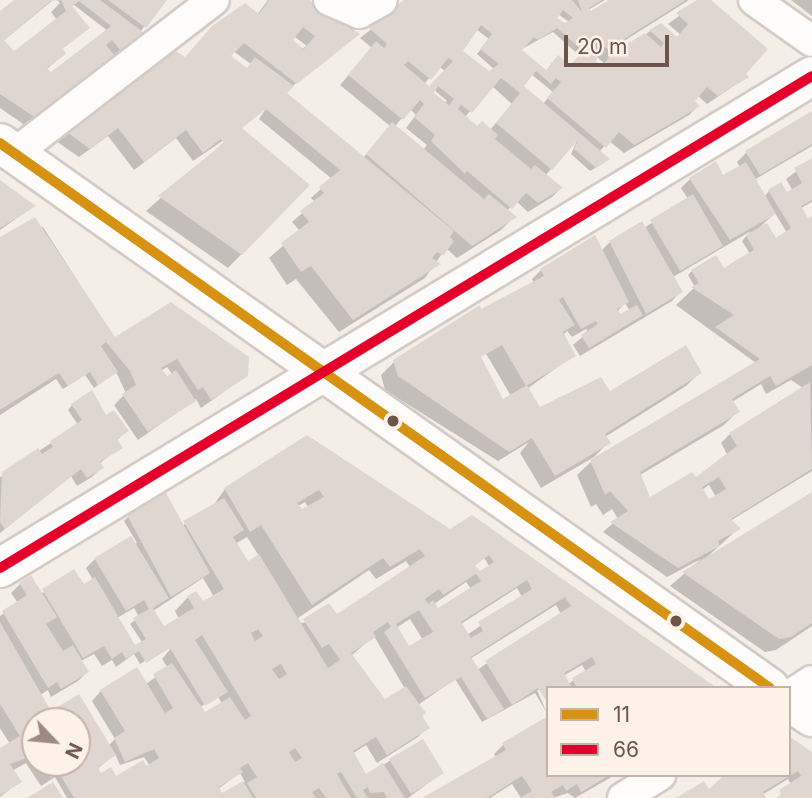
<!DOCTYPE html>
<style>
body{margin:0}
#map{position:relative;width:812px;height:798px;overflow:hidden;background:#f4eee7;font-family:Inter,sans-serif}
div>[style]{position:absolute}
.shadow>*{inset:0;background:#0003}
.building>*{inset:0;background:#e0d6d0}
.roads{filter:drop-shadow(2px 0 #d3cbc6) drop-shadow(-2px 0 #d3cbc6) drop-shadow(0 2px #d3cbc6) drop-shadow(0 -2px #d3cbc6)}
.street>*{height:30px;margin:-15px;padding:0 15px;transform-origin:15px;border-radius:15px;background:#fdfcfb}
.secondary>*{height:38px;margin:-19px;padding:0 19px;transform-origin:19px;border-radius:19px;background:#fdfcfb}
.bus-1>*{height:10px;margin:-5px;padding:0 5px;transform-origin:5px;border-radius:5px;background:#d59213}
.bus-2>*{height:10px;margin:-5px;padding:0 5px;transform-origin:5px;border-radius:5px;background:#e4002b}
.dots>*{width:19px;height:19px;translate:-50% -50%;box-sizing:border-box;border:4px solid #fdf2e7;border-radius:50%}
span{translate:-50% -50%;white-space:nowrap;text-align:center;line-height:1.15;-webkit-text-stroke:7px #fdf2e7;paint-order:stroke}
.legend{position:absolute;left:546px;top:686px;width:245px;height:91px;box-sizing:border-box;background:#fdf2e7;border:2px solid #c4b3a9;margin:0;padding:9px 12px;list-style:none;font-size:21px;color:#6e544b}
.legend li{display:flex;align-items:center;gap:14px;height:35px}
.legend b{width:35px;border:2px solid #c4b3a9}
.north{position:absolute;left:21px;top:707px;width:70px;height:70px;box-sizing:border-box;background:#fdf2e7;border:2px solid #c4b3a9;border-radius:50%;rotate:116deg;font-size:19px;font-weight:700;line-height:28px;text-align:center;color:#6e544b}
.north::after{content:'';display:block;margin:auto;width:24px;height:32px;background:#9d8a82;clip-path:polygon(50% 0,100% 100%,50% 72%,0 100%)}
.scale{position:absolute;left:564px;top:35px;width:105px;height:32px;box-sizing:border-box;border:4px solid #6e544b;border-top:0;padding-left:9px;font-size:21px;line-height:24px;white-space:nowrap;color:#6e544b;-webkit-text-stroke:5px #fdf2e7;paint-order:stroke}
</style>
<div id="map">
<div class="shadow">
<div style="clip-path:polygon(evenodd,16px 0,53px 0,3px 41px,14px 53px,57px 20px,51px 12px,60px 3px,57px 0,165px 0,140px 32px,148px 38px,32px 130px,0 108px,0 13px,16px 0,74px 5px,108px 31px,50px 75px,46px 70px,64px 54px,62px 49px,88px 28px,71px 7px,74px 5px)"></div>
<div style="clip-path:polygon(evenodd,268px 0,307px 0,357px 34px,284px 93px,363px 158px,390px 126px,340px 85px,372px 48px,360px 38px,409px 0,605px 0,588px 10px,591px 14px,612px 0,689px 0,624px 41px,627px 46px,660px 25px,677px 39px,681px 35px,668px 24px,701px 0,708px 0,747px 77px,707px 104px,697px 95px,693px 101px,698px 106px,689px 115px,624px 153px,609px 141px,599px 152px,604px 163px,590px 171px,571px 154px,579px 136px,545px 176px,561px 188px,552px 197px,528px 212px,516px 201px,507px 211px,514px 217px,501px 230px,457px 258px,446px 248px,425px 278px,339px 332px,296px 279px,287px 285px,269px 258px,300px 231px,292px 222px,315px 202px,311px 198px,332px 179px,259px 119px,267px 107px,240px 129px,308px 185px,228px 268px,146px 211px,237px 131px,193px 161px,176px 138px,134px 170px,108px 136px,79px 157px,56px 141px,257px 15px,268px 0,558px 14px,569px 22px,565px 25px,555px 18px,558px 14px,268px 0,476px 29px,489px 39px,477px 54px,494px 69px,488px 73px,454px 60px,476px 29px,268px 0,553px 32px,580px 56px,570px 67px,545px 71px,520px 50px,553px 32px,268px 0,295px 37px,307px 46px,278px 60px,295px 37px,268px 0,233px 51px,251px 64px,246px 70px,229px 56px,233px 51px,268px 0,596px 56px,604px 63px,600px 68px,594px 63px,596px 56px,268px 0,439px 67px,447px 72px,429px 88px,424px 84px,439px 67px,268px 0,531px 74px,553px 92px,543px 104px,521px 86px,531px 74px,268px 0,492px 86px,512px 104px,490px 130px,477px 128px,465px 117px,492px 86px,268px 0,433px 89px,447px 101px,444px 103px,432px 93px,433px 89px,268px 0,410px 109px,416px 115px,406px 128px,427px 145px,423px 150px,395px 126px,410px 109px)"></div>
<div style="clip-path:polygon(791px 0,812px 0,812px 16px)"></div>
<div style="clip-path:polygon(evenodd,812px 113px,812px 146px,754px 180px,764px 197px,769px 191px,787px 195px,793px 191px,786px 179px,812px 160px,812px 202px,801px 208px,801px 223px,812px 218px,812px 471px,730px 521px,738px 529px,706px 558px,812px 495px,812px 626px,776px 650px,765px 652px,670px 586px,701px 559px,667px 577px,603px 532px,618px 519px,612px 509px,603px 515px,596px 504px,591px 507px,577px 475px,592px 461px,756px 363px,676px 305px,695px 287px,688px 275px,692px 271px,723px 270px,750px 254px,742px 241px,751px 231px,673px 277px,681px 291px,672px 301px,580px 356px,573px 345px,588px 332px,586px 329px,572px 337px,567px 331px,563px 335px,574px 355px,527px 389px,539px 410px,560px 397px,562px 401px,602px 396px,699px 373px,686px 386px,605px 437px,608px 443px,594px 457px,541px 488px,520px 453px,529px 442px,498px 461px,385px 390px,381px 375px,395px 361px,534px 283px,532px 279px,541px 270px,601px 251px,610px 242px,644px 228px,688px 199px,681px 188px,690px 179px,723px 177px,740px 167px,737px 162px,747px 152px,812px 113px,775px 213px,787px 233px,775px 240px,759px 228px,775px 213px,812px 113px,625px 303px,630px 311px,620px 317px,617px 312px,625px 303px,812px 113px,485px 352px,511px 396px,502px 401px,477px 359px,485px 352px,812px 113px,791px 380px,803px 388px,730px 434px,721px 443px,727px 454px,695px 479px,650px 499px,640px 475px,724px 425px,737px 412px,732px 402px,761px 384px,766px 394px,791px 380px,812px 113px,709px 485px,716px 497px,709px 501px,702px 490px,709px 485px)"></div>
<div style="clip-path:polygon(0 182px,34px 206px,0 230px)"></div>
<div style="clip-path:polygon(evenodd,43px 227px,115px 339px,246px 376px,201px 408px,196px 399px,138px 440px,114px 405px,126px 393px,116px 372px,94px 388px,85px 375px,63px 389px,56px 379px,0 415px,0 239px,43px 227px,167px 367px,172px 374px,166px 379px,161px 371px,167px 367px)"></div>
<div style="clip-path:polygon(72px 405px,126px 431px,116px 441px,120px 447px,99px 464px,102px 467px,92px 477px,77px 486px,71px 476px,0 533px,0 477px,78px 425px,68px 410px)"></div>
<div style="clip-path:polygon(evenodd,307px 437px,450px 531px,472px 517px,714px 688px,548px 688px,537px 690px,547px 713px,535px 693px,482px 722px,455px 679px,418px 705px,427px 728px,418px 737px,377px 763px,366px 745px,352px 754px,366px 776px,391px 760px,442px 773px,408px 798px,67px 798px,55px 777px,41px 786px,26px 763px,12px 771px,19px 782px,0 797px,0 751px,10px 744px,0 728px,0 616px,18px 603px,11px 593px,20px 584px,40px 593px,83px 587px,93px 580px,86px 568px,95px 559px,137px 543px,124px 521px,128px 517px,180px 527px,213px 506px,225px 489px,307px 437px,305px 502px,308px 507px,302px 511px,298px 506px,305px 502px,307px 437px,247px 537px,259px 556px,247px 563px,235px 544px,247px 537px,307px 437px,484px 558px,490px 567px,479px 573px,474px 566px,484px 558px,307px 437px,406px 561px,410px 567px,337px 617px,301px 623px,298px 618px,369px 570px,376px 579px,406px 561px,307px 437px,203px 578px,214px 597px,202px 603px,188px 597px,175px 611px,179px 619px,163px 628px,153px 611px,203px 578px,307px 437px,466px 582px,471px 589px,437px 610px,434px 604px,466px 582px,307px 437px,517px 588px,522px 597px,467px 635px,461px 624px,517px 588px,307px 437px,556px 605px,561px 614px,477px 670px,470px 659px,556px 605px,307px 437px,134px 608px,139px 617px,130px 624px,142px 642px,135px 648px,117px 618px,134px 608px,307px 437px,410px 619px,423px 640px,409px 649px,396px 628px,410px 619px,307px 437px,374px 636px,405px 689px,377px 704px,351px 656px,374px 636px,307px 437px,176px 642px,162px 659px,168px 668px,146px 684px,101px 691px,92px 701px,115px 739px,108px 746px,78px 697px,51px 713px,40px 695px,48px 690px,51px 697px,78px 681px,87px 672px,81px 661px,94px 654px,102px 666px,112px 660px,116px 667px,134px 654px,140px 664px,176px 642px,307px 437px,582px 665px,586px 672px,568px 684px,563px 676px,582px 665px,307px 437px,218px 696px,222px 704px,204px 715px,197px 709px,218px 696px,307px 437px,35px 721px,77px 721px,77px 763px,35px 763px,35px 721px,307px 437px,115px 754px,120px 765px,144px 757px,150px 766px,116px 778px,100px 775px,97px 769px,115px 754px,307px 437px,240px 773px,245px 782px,221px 795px,218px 789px,240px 773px)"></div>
<div style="clip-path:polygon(548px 718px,548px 775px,615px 775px,575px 798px,568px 793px,553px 798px,521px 798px,512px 784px,490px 798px,426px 798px,496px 757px,494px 754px,503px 745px)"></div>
<div style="clip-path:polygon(812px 754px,812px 798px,777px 798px,792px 786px,788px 779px,762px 795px,764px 798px,680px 798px,789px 775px)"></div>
</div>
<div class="building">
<div style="clip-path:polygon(evenodd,14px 0,52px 0,4px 40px,14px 51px,66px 11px,61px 0,100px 0,151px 38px,126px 57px,112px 40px,106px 45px,120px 62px,42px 122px,0 94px,0 11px,14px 0,79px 1px,111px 26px,51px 72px,47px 68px,66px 54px,63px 48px,90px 28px,72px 6px,79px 1px)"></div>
<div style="clip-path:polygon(108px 0,167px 0,146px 28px)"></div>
<div style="clip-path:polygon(evenodd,269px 0,310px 0,360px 34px,297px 84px,244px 43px,231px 56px,247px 68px,255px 57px,294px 86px,287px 93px,454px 231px,450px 237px,454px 241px,443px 256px,437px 252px,432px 258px,441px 264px,353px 320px,311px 266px,301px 272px,281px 243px,309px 222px,300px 211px,324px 193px,319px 187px,340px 170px,266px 109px,242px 128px,310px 185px,242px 255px,158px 196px,224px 143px,221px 139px,203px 153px,186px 130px,144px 162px,118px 128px,90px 149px,64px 130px,171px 48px,185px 57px,212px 26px,245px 3px,259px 14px,269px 0,303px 27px,315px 36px,304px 49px,293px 40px,303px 27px)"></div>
<div style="clip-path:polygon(evenodd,404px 0,572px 0,582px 12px,578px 0,602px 0,589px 8px,591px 11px,609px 0,686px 0,624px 39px,627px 44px,645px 33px,661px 47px,664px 43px,649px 30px,661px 23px,677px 37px,688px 24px,676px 13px,697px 0,711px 0,768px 49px,746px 74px,749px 77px,734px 86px,718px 96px,707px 87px,695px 101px,700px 106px,684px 116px,634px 145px,619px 132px,606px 148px,547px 98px,561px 82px,556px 78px,551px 84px,536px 71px,524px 86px,610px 159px,596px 168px,574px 149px,578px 140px,552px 170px,496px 123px,520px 93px,501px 78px,472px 113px,461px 105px,458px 109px,477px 126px,482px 121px,498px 135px,495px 139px,531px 169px,535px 165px,563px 188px,538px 203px,526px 193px,512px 209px,467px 171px,465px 174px,431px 141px,435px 135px,414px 117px,424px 104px,420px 100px,403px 120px,348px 75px,376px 41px,384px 48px,387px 44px,368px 27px,404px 0,563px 10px,573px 18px,565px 23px,557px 18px,563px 10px,404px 0,481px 25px,492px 34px,480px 49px,499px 64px,489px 71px,463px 51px,481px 25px,404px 0,557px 28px,583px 51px,570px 65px,558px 55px,546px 70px,522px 50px,534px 37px,538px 40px,557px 28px,404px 0,594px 37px,612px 53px,602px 67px,596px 62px,598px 52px,588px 44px,594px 37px,404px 0,448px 58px,453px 61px,429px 86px,404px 65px,408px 61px,431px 80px,448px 58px,404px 0,438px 86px,454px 99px,449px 105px,434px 93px,438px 86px)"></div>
<div style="clip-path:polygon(812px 111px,812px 144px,760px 175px,745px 151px)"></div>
<div style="clip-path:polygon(392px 122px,484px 199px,489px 194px,517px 217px,472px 246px,366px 154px)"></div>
<div style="clip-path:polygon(evenodd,812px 158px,812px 200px,801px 206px,808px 218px,812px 216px,812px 365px,776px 386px,770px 376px,732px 399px,740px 412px,640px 472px,650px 497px,692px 472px,696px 477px,737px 446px,729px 433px,810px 382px,812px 469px,731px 519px,741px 529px,718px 541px,720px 546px,678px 568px,610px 522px,628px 511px,610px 491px,605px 495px,590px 460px,760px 359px,715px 327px,734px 315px,691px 287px,699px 283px,691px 270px,716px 255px,724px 268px,738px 259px,754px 250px,746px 235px,767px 223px,776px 238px,791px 228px,768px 190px,781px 182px,787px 192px,802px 183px,794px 168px,812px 158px,719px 477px,726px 489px,709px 499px,702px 487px,719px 477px)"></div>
<div style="clip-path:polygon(716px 161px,723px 175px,746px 162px,776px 214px,730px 240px,689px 178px)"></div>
<div style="clip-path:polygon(0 180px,36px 206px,0 228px)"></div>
<div style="clip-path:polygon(693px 194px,723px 246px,680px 271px,650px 220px)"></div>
<div style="clip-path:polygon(35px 217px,115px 337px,171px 302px,249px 357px,248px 376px,211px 400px,203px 387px,198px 390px,177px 359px,161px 368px,167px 376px,176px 370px,196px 401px,148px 432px,122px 394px,136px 385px,130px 371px,106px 342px,101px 346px,118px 372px,98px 385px,90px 372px,68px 386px,59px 373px,0 410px,0 237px)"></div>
<div style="clip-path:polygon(642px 221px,683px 292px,646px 314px,609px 241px)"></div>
<div style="clip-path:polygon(595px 235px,629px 302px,617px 309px,620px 314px,637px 305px,643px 315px,589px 348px,581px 335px,598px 324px,596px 321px,581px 329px,563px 297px,559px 300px,575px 325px,563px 332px,576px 356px,526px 386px,502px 345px,481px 357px,503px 399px,527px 385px,540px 407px,601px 377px,610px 391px,686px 345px,702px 373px,605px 434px,611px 443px,555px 476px,532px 438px,509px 452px,398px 376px,393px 360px,480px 305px,481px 309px,544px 276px,540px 269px)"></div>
<div style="clip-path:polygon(92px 390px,106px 415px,114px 410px,129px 431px,117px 439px,123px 448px,100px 462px,104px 468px,87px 478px,81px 469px,5px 529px,0 522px,2px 472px,38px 448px,42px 454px,53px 447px,50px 441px,82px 420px,71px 404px)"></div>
<div style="clip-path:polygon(evenodd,307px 435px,450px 529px,472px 515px,717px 688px,577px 688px,572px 678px,596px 664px,592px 657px,564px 673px,571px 686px,548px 688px,548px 704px,538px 688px,512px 705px,485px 661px,571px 606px,565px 597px,471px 657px,504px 709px,487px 719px,461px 677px,425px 698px,384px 632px,391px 627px,388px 622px,373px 632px,376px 637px,351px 653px,385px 699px,406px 686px,426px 713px,422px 716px,430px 728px,387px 755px,376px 737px,353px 751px,366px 774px,383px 763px,405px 798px,387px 798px,384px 792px,370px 793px,368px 787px,363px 790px,368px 798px,357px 798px,341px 772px,337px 774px,351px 798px,326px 798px,319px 788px,312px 792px,316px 798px,256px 798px,247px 783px,257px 777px,248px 763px,240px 768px,243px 772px,219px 787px,222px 793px,243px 781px,253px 798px,74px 798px,59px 773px,51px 778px,41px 763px,77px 763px,77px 721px,35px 721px,35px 755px,10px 764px,22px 782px,0 795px,0 748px,20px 736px,0 704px,0 622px,51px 711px,79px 694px,116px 755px,98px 767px,101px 773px,111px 767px,116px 776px,143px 760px,146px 766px,159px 758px,154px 749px,125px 762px,114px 738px,125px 731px,100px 690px,137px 667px,165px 713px,173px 708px,153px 674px,172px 663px,205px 712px,230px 697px,245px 720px,251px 716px,202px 635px,195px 640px,228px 692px,205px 706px,170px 648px,146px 663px,139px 651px,126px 659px,122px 652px,112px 659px,104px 646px,83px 658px,42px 589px,74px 569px,84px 584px,95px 577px,135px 645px,146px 639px,133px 618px,149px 609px,144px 600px,126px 611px,94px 558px,131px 536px,169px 598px,153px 608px,164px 626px,194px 608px,187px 596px,196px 591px,203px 601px,224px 589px,183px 521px,224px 498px,244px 530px,233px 537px,248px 561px,259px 554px,328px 668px,340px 660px,329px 644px,322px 648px,303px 619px,329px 603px,337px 614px,425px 556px,420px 549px,390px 567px,383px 558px,312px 605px,261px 525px,250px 532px,224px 488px,307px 435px,319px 490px,324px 497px,302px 509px,297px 503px,319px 490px,307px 435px,489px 555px,494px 562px,480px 571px,475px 565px,489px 555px,307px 435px,476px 574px,481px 581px,438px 608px,433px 600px,428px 604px,425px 599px,439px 589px,443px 595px,476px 574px,307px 435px,527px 580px,532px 589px,478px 622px,483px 631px,471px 638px,461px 622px,527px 580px,307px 435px,419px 610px,433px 632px,409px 646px,396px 624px,419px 610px,307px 435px,258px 629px,263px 636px,255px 641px,251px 633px,258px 629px,307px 435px,281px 664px,287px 674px,279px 679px,272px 669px,281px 664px,307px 435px,295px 748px,302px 758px,295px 762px,289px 752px,295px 748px)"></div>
<div style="clip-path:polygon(165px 491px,210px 573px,171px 597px,127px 515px)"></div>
<div style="clip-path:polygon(812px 492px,812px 623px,791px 637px,779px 639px,682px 572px)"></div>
<div style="clip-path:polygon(31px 575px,57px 617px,46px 624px,63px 651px,73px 645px,89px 672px,61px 689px,57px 682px,48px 688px,2px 611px,27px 595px,19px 583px)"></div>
<div style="clip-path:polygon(548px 716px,548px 775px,610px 775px,581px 792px,577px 784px,566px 791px,563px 785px,551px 792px,555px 798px,520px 798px,532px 791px,522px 776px,487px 798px,422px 798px,506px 750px,502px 743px)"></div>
<div style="clip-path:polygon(789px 736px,812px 752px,812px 798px,777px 798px,781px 795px,779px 790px,801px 776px,798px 771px,763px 792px,766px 798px,676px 798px,704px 781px,709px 789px,724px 775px,789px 775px)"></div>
<div style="clip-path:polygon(423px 739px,444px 773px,411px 794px,389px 759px)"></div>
<div style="clip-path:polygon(53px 782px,63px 798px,27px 798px)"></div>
</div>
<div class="roads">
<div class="street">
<div style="left:329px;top:0;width:33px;rotate:23deg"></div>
<div style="left:359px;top:13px;width:26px;rotate:-29deg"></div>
<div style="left:754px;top:0;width:71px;rotate:35.3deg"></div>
<div style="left:15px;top:153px;width:251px;rotate:-37.6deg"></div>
<div style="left:789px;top:696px;width:27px;rotate:-33deg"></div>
<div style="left:623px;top:798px;width:44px;rotate:-31.9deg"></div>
</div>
<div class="secondary">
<div style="left:0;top:143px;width:943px;rotate:35.29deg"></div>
<div style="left:0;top:568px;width:949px;rotate:-31.21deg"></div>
<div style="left:789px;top:701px;width:28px;rotate:35deg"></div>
</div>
</div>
<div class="bus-1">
<div style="left:0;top:143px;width:943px;rotate:35.29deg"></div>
</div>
<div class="bus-2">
<div style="left:0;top:568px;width:949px;rotate:-31.21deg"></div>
</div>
<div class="dots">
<div style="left:393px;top:421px;background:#6e544b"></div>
<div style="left:676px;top:621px;background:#6e544b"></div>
</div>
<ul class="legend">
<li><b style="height:9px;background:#d59213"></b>11</li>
<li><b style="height:9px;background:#e4002b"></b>66</li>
</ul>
<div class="north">N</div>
<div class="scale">20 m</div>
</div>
